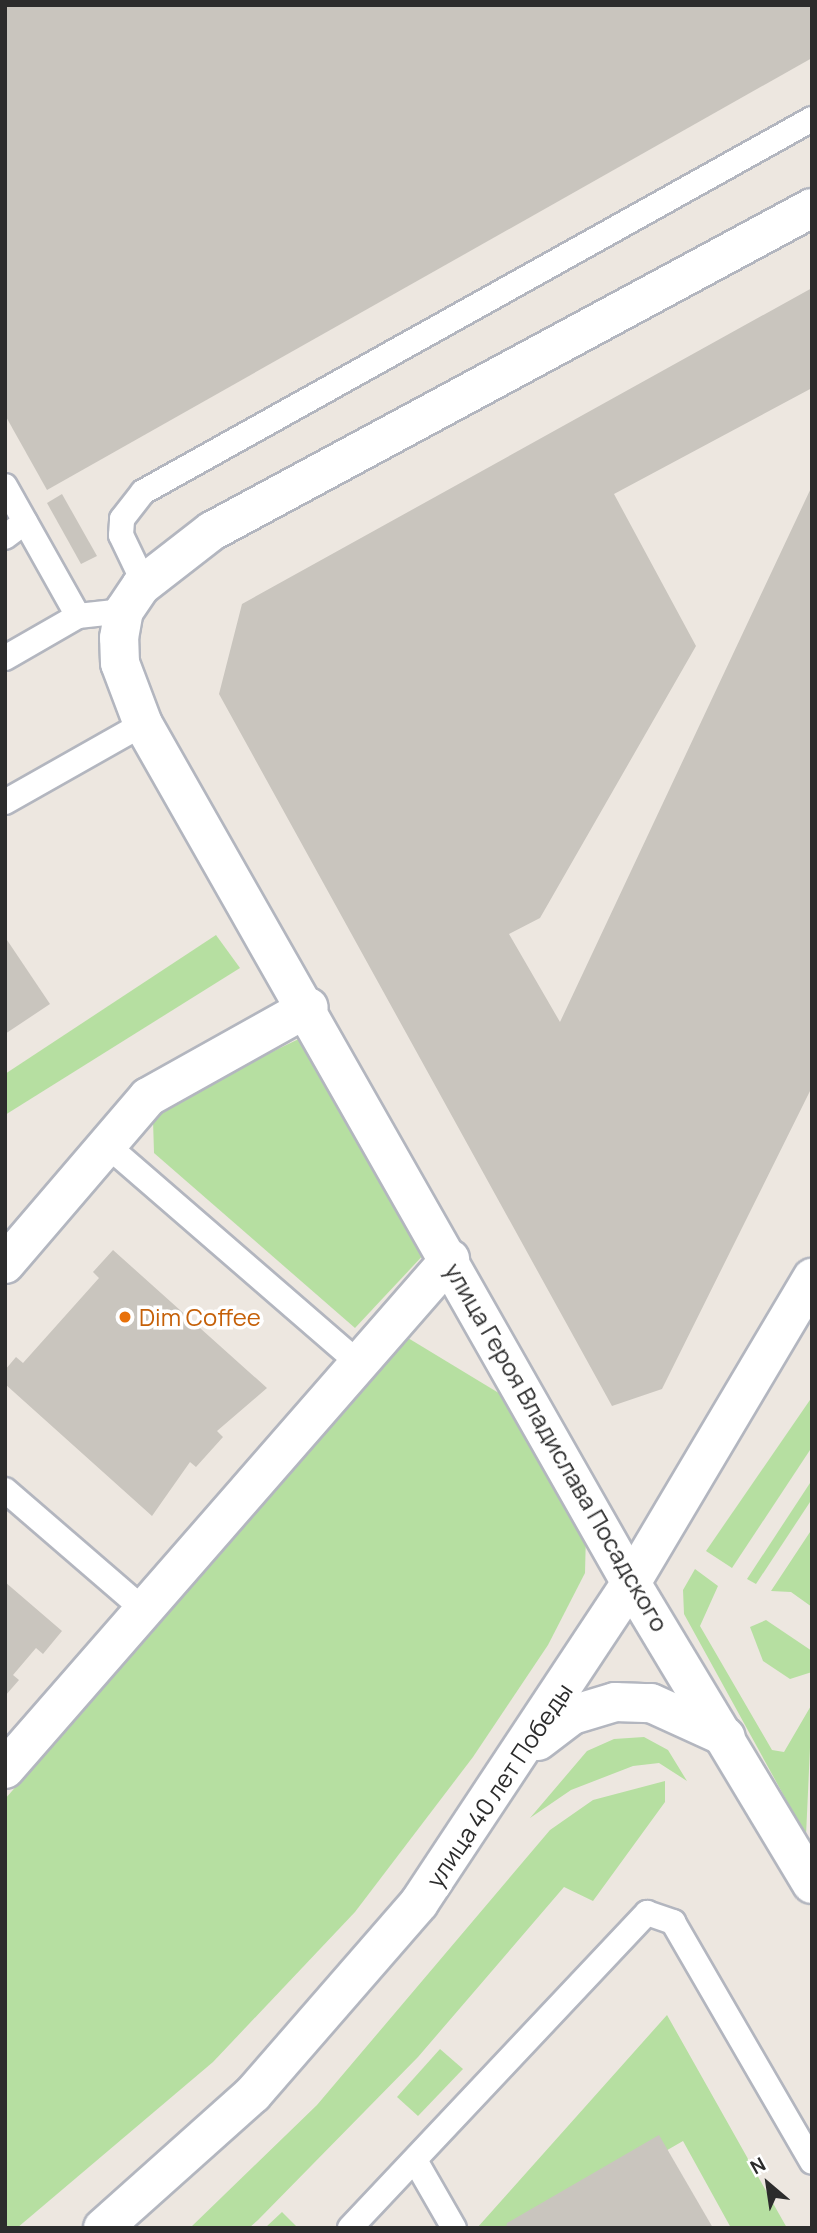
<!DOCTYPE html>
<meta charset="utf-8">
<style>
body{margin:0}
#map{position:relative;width:817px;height:2233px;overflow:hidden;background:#ede7e0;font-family:Manrope,sans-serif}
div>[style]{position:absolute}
.green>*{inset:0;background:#b6dfa1}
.building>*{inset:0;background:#c9c5be}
.roads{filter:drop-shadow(2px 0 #b3b6bf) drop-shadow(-2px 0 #b3b6bf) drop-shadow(0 2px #b3b6bf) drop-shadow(0 -2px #b3b6bf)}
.lane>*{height:24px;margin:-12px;padding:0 12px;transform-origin:12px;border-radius:12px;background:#fff}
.street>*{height:38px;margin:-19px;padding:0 19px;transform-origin:19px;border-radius:19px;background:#fff}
.secondary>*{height:38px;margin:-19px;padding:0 19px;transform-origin:19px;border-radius:19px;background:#fff}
.dots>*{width:19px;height:19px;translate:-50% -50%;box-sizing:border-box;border:4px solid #fff;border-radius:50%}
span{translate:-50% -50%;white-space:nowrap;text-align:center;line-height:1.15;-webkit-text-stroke:7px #fff;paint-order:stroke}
.food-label{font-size:24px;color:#c56008}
.left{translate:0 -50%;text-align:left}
.street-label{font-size:24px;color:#2c2c2c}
.frame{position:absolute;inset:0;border:7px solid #2c2c2c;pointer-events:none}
.north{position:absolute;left:733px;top:2149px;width:70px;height:70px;-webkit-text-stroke:5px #fff;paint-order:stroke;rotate:331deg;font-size:19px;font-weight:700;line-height:28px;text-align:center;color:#2c2c2c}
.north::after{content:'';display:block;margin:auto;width:24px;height:32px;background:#2c2c2c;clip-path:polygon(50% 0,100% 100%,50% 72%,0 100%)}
</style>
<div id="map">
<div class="green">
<div style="clip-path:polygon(216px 935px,240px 968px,5px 1115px,5px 1074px)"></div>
<div style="clip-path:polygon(305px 1036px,428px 1250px,355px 1328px,154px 1153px,153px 1121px,180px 1096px)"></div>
<div style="clip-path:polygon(408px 1338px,507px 1398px,586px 1533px,585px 1573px,548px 1645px,473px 1757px,355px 1912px,213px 2062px,17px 2228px,5px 2228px,5px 1799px)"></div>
<div style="clip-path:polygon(812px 1397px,812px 1447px,732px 1568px,706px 1551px)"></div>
<div style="clip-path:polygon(812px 1480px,812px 1499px,756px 1584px,747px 1579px)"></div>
<div style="clip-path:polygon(812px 1529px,812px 1607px,791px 1592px,771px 1591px)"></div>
<div style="clip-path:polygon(695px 1569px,718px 1586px,700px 1626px,772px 1750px,784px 1752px,812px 1704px,806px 1836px,684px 1614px,683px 1590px)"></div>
<div style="clip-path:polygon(766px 1620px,812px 1651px,812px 1672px,790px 1679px,763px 1661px,750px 1627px)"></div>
<div style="clip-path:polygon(644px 1737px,668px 1750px,687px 1781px,659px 1763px,633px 1766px,571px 1790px,530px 1818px,587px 1751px,614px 1739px)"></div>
<div style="clip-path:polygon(665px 1781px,665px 1802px,593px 1901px,564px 1887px,418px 2057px,258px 2220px,249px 2228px,190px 2228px,317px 2105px,550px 1830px,593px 1800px)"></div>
<div style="clip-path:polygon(667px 2015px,787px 2228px,731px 2228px,683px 2141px,532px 2228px,477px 2228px)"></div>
<div style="clip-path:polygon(440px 2049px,463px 2069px,418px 2116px,397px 2097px)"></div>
<div style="clip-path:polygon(282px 2212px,298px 2228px,265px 2228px)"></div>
</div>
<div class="building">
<div style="clip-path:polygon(5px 5px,812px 5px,812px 58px,47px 490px,5px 415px)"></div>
<div style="clip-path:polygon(812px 288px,812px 388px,614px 494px,696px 646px,540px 918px,509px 934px,560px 1022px,812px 486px,812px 1087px,662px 1389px,612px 1406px,219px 694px,242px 604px)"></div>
<div style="clip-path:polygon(62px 494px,97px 556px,81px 564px,47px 503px)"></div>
<div style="clip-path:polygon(5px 937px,50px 1004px,5px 1034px)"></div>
<div style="clip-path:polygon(113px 1250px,267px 1388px,217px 1431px,223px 1437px,196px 1467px,190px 1462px,152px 1516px,5px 1384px,5px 1370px,16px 1357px,23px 1363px,99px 1278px,93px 1272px)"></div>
<div style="clip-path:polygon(5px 1582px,62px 1631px,43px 1654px,36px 1648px,13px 1675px,19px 1680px,5px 1696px)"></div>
<div style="clip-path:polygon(659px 2135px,713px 2228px,506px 2228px,507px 2223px)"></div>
</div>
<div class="roads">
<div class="lane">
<div style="left:5px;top:486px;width:149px;rotate:60.7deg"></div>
<div style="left:5px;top:537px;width:25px;rotate:-37deg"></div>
<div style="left:144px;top:583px;width:53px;rotate:-115.6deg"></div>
<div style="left:121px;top:535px;width:16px;rotate:-86deg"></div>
<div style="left:122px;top:519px;width:34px;rotate:-52deg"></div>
<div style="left:143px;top:492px;width:766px;rotate:-29.14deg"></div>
<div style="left:5px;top:658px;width:84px;rotate:-29.9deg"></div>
<div style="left:78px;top:616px;width:46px;rotate:-6.2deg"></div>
<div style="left:5px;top:802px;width:159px;rotate:-29.5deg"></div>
<div style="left:108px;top:1146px;width:336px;rotate:40.9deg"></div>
<div style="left:5px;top:1490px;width:182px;rotate:40.8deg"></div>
<div style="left:416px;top:2162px;width:76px;rotate:60.1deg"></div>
<div style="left:350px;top:2228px;width:433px;rotate:-46.7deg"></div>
<div style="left:647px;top:1913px;width:28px;rotate:19deg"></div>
<div style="left:673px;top:1922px;width:277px;rotate:59.9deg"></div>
</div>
<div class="street">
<div style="left:5px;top:1264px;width:220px;rotate:-49.4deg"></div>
<div style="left:148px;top:1097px;width:184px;rotate:-29.2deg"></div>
<div style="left:631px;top:1583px;width:988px;rotate:-119.6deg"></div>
<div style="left:143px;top:724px;width:65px;rotate:-110.7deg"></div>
<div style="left:120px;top:663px;width:25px;rotate:-92deg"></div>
<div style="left:119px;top:638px;width:27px;rotate:-80deg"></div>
<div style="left:124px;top:611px;width:30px;rotate:-56deg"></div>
<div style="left:141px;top:586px;width:90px;rotate:-37.8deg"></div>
<div style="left:212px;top:531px;width:681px;rotate:-28.3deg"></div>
<div style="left:5px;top:1769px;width:677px;rotate:-48.89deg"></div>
</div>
<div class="secondary">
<div style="left:631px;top:1583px;width:351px;rotate:59deg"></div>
<div style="left:538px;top:1741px;width:43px;rotate:-37.4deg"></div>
<div style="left:572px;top:1715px;width:45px;rotate:-16.8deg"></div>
<div style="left:615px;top:1702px;width:36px;rotate:2deg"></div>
<div style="left:651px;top:1703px;width:82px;rotate:24.4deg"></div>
<div style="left:103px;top:2228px;width:201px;rotate:-41.8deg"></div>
<div style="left:253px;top:2094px;width:253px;rotate:-49deg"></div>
<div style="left:419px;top:1903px;width:384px;rotate:-56.5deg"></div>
<div style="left:631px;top:1583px;width:355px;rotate:-59.3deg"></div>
</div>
</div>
<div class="dots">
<div style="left:125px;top:1317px;background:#e8710a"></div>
</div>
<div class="food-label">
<span class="left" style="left:139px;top:1317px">Dim Coffee</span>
</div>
<div class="street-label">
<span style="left:557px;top:1447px;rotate:60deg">улица Героя Владислава Посадского</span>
<span style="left:499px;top:1785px;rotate:-56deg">улица 40 лет Победы</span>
</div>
<div class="frame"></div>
<div class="north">N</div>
</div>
